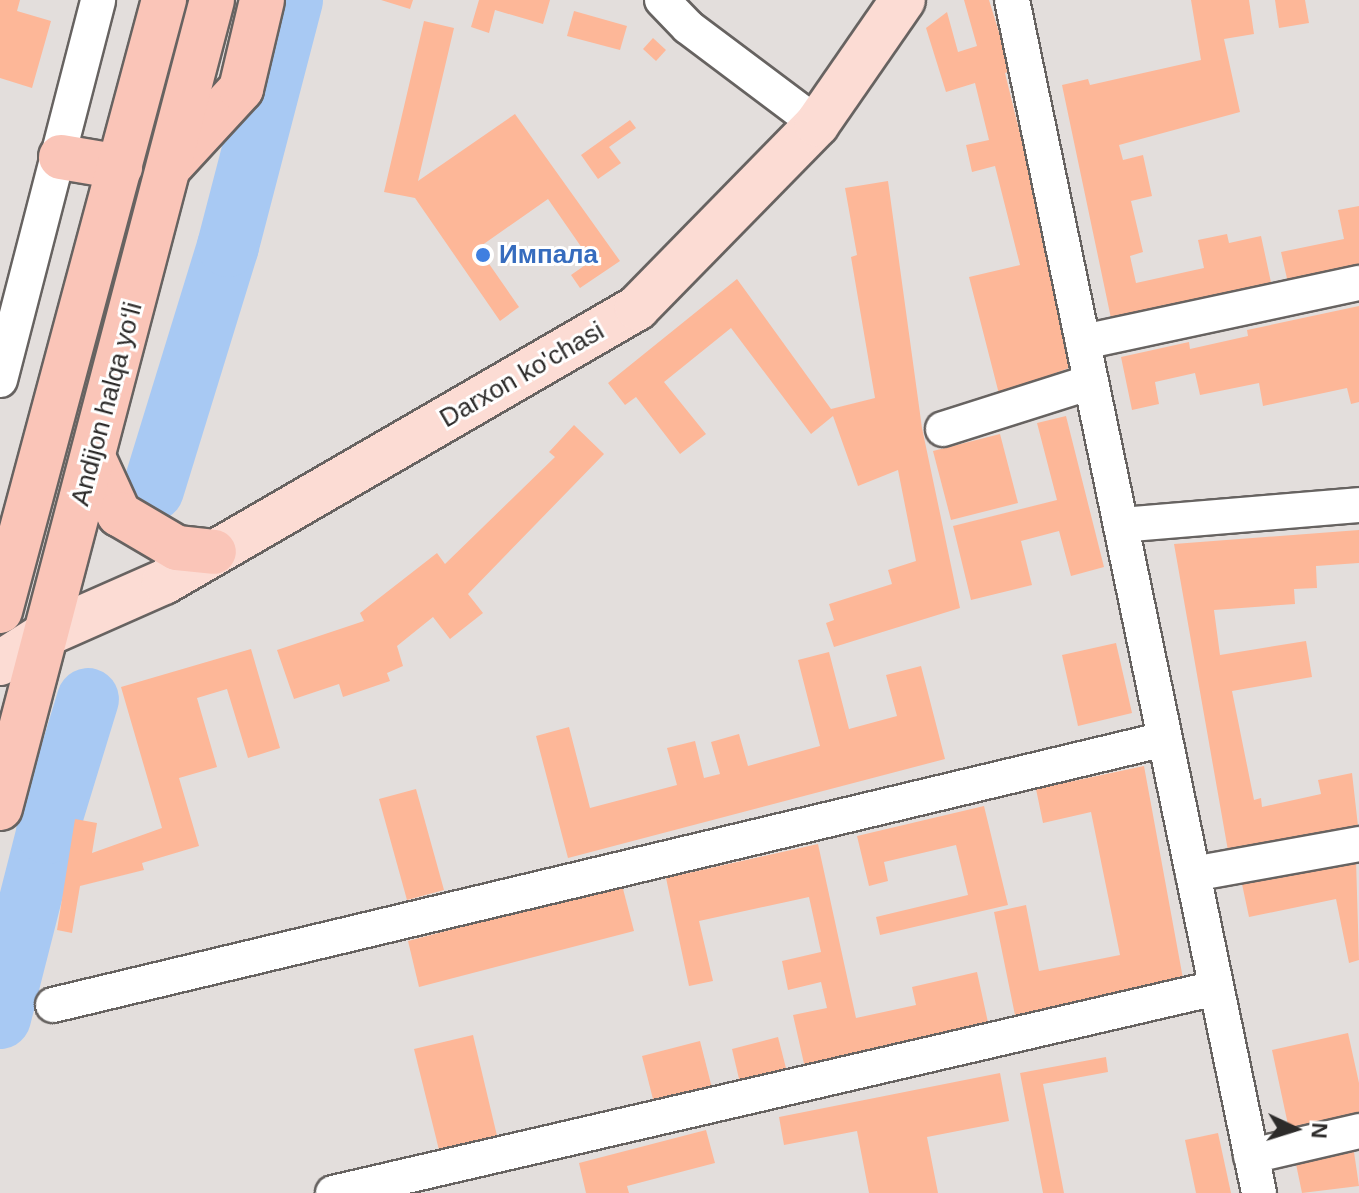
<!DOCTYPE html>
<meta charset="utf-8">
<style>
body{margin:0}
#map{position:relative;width:1359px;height:1193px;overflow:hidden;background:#e3dedc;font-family:Helvetica,sans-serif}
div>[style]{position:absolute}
.river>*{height:62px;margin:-31px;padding:0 31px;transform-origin:31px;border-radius:31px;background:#a8c9f3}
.building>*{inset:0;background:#fdb798}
.roads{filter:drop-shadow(2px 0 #676361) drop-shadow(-2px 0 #676361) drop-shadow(0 2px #676361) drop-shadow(0 -2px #676361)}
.minor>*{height:34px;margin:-17px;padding:0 17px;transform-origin:17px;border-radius:17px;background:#fff}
.major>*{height:44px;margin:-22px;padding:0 22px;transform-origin:22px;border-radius:22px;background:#fcdcd4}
.highway>*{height:44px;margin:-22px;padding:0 22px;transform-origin:22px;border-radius:22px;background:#fac5b8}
.dots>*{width:22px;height:22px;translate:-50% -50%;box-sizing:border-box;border:4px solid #fff;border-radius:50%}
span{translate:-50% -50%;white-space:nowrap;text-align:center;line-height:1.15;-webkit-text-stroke:6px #fff;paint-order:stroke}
.shop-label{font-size:26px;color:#366cbe;font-weight:700}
.left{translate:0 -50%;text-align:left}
.street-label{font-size:26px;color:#2d2b2a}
.north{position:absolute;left:1255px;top:1089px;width:80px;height:80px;-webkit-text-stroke:6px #fff;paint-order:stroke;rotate:94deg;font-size:22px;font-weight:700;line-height:32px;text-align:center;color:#2d2b2a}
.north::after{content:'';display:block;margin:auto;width:28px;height:36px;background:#2d2b2a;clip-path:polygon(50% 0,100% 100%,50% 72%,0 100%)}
</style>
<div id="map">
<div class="river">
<div style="left:153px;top:490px;width:255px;rotate:-72.9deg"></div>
<div style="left:228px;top:246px;width:254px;rotate:-75.4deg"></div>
<div style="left:0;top:1018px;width:191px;rotate:-75.7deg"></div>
<div style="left:47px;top:833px;width:140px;rotate:-73deg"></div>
</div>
<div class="building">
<div style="clip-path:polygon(0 0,20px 0,17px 11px,51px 21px,32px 88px,0 78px)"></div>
<div style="clip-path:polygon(381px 0,413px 0,410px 9px)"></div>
<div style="clip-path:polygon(479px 0,550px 0,543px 24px,495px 10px,489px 33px,471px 27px)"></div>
<div style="clip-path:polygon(964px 0,989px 0,1011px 71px,1005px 73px,1077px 365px,999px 394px,969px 277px,1020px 265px,995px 166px,972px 172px,966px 145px,989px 140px,975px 83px,946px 92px,926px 28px,947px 12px,958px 52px,977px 46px)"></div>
<div style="clip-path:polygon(1191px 0,1249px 0,1254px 34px,1224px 39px,1240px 112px,1119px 145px,1123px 160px,1143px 155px,1152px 196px,1131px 201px,1143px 252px,1130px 256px,1136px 283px,1204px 268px,1198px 240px,1227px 234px,1229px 243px,1261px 236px,1272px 287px,1112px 323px,1062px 85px,1088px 79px,1090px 85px,1201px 60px)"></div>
<div style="clip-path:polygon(1275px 0,1305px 0,1309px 23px,1279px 28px)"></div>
<div style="clip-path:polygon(574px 11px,627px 26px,620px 50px,567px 36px)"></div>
<div style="clip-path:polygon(424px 21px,454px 28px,418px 181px,515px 114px,620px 261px,580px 288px,571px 275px,591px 261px,548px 199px,478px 248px,519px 307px,500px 321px,415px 198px,384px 192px)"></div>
<div style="clip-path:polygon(653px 38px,666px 50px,656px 61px,643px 49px)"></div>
<div style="clip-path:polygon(630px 120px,636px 128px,609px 147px,621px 163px,598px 179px,581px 155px)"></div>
<div style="clip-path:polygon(888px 181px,922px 428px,960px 608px,834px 647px,826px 623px,834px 620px,829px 604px,892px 584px,888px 570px,916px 561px,898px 470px,858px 486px,833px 416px,811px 434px,731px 328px,664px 382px,706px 434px,680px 454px,636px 397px,625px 405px,608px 383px,737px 279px,831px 409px,875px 398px,851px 257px,857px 255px,845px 188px)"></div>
<div style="clip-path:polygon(1359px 206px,1359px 268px,1288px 283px,1281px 252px,1344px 239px,1338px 210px)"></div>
<div style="clip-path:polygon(1359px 306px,1359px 402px,1351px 404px,1347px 388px,1263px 406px,1259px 383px,1200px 395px,1195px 373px,1155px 382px,1159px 404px,1132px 410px,1121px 357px,1189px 342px,1190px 349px,1248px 336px,1247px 330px)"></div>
<div style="clip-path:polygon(1066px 416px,1104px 567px,1071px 576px,1059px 531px,1021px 541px,1032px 585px,971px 600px,953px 526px,1057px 500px,1037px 423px)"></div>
<div style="clip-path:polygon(574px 425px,604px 454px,468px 594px,483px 613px,450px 639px,433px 617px,397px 646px,403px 666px,387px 673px,390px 681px,343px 697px,339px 684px,294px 699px,277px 650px,364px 621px,360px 613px,437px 553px,445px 564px,555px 457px,549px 452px)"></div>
<div style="clip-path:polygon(1000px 434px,1018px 503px,951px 520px,933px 451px)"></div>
<div style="clip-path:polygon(1359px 530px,1359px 563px,1316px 566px,1317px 588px,1294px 589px,1295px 604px,1214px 610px,1220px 655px,1306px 641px,1312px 677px,1232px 691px,1254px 800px,1261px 798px,1262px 807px,1321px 794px,1318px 780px,1352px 773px,1359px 835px,1230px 862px,1174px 544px)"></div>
<div style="clip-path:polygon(1116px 643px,1132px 713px,1078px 726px,1062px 655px)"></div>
<div style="clip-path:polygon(251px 649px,280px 748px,248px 758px,227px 689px,197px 698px,217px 767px,179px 778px,199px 846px,142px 863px,144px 870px,80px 886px,72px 933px,57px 930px,75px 819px,97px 823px,92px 853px,162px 828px,121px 687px)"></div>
<div style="clip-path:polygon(829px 652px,849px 729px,897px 716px,886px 675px,921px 666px,945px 759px,568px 858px,536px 736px,569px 727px,590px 808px,677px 785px,667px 748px,695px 741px,704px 778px,720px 774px,711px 742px,739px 734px,748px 766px,820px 746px,798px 660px)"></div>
<div style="clip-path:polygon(1144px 766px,1184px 984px,1016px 1020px,994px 912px,1026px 905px,1039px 971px,1120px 955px,1091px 812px,1043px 823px,1036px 789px)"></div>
<div style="clip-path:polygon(416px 789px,444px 890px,407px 900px,379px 799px)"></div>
<div style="clip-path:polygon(984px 806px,1008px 905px,880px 935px,876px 917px,968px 895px,956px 845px,884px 862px,888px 881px,869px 886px,857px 836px)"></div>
<div style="clip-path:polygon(818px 844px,856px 1018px,916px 1005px,912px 987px,977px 972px,989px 1027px,805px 1068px,793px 1015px,827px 1008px,821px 982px,788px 990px,782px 961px,821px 952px,809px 897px,699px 921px,713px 981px,689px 986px,666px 878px)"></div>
<div style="clip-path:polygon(1356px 860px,1359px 960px,1349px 963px,1336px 899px,1249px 917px,1242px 884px)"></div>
<div style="clip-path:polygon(622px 885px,634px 931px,419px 987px,408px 941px)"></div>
<div style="clip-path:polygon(1348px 1033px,1359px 1083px,1359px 1120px,1290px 1134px,1272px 1050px)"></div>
<div style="clip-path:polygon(473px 1035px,498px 1140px,440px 1154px,414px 1049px)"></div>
<div style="clip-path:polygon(778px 1037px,787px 1072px,740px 1083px,732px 1049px)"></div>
<div style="clip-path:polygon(700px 1041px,712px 1088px,654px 1103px,642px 1056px)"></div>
<div style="clip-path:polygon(1106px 1057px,1108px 1072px,1043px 1084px,1064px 1193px,1043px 1193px,1020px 1073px)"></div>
<div style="clip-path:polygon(1000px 1073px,1009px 1121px,927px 1137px,938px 1193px,869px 1193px,857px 1131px,784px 1145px,779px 1117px)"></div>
<div style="clip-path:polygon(706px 1130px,715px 1163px,627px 1186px,629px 1193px,586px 1193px,579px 1163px)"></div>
<div style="clip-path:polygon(1218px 1133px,1231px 1193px,1196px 1193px,1185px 1140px)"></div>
<div style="clip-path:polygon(1354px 1152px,1359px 1186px,1302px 1193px,1296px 1164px)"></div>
</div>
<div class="roads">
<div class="minor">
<div style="left:662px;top:0;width:37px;rotate:46deg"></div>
<div style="left:688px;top:27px;width:161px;rotate:36.9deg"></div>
<div style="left:1012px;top:0;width:1218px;rotate:78.3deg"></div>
<div style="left:1083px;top:342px;width:282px;rotate:-12.1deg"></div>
<div style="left:0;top:380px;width:392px;rotate:-75.5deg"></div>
<div style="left:943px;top:429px;width:155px;rotate:-17.6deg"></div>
<div style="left:1121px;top:525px;width:239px;rotate:-4.8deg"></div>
<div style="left:1193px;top:874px;width:169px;rotate:-10.2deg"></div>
<div style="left:53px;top:1005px;width:1143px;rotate:-13.45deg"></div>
<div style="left:1251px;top:1156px;width:111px;rotate:-13deg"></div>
<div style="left:333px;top:1193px;width:906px;rotate:-13.07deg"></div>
</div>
<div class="major">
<div style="left:0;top:663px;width:54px;rotate:-32.2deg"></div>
<div style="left:46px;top:634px;width:129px;rotate:-23.8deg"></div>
<div style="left:164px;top:582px;width:547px;rotate:-30.08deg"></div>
<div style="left:637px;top:308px;width:257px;rotate:-45.6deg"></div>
<div style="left:817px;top:124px;width:151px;rotate:-55.3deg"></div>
</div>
<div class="highway">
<div style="left:61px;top:157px;width:60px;rotate:9.6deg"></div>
<div style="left:169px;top:167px;width:106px;rotate:-47.3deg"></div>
<div style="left:241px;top:89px;width:91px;rotate:-76.7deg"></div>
<div style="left:93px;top:457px;width:63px;rotate:65.5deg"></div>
<div style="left:119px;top:514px;width:67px;rotate:30.4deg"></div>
<div style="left:177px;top:548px;width:37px;rotate:6deg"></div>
<div style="left:0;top:611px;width:633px;rotate:-74.98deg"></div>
<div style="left:0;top:808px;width:835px;rotate:-75.3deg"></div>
</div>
</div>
<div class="dots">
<div style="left:483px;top:255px;background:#3f7fe0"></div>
</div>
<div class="shop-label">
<span class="left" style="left:499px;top:255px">Импала</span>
</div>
<div class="street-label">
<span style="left:522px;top:375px;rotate:-30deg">Darxon ko'chasi</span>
<span style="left:107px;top:404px;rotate:-75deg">Andijon halqa yo‘li</span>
</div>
<div class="north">N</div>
</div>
